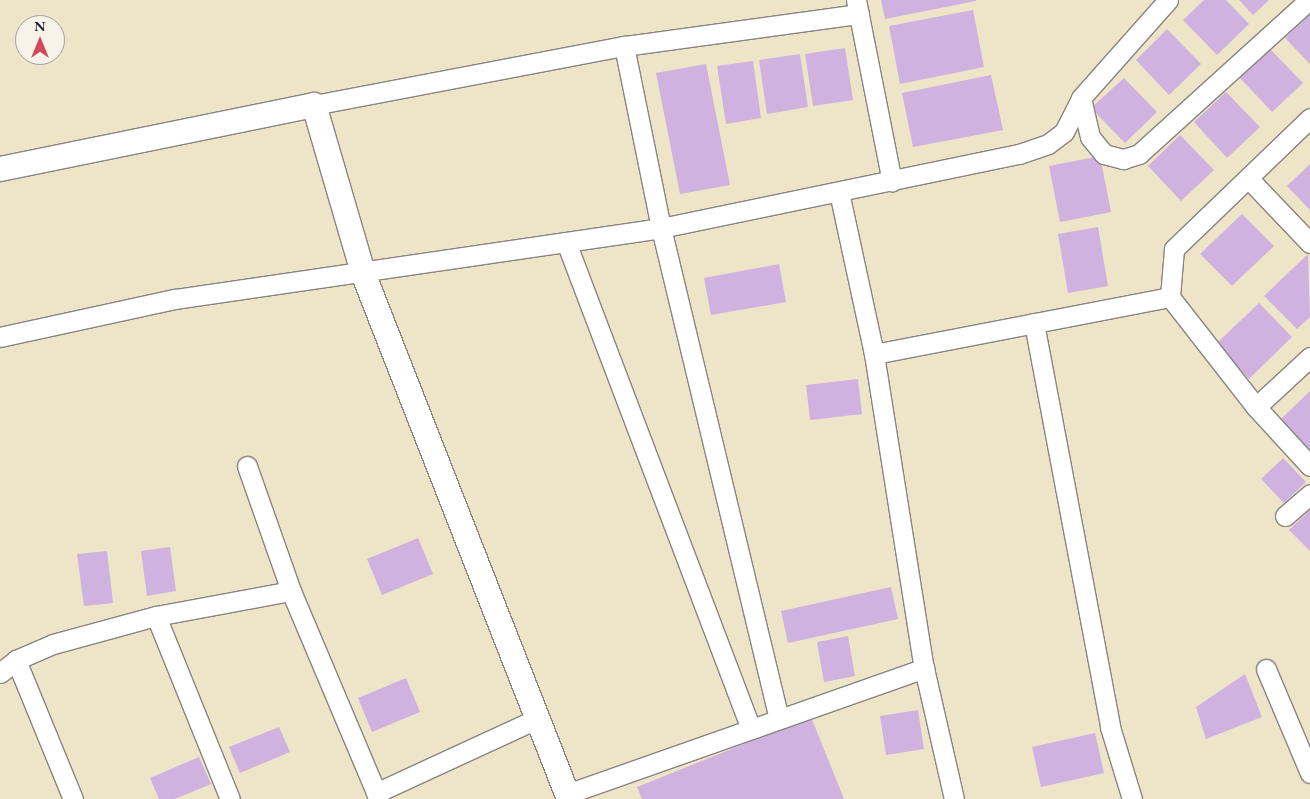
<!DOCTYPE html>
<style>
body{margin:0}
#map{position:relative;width:1310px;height:799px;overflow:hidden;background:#eee5c9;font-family:"EB Garamond",serif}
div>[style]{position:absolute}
.building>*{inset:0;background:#cfb2e0}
.roads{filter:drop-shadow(1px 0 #888482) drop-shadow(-1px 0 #888482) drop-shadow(0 1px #888482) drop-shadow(0 -1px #888482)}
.minor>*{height:19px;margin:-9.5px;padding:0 9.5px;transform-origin:9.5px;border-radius:9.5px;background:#fff}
.tertiary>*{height:24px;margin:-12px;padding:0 12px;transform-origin:12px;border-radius:12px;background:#fff}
span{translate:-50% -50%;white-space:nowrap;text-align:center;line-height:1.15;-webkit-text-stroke:4px #f7f3e8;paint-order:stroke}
.north{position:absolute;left:15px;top:15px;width:50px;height:50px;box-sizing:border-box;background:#f7f3e8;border:1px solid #a29fa3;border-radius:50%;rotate:0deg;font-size:14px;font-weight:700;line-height:20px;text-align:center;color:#22223b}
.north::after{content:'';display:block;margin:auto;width:18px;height:22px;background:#d1495b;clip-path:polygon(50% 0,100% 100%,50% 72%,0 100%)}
</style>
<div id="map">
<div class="building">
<div style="clip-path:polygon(881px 0,976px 0,976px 1px,885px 19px)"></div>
<div style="clip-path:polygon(1204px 0,1226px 0,1249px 24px,1217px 55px,1183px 20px)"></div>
<div style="clip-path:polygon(1239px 0,1269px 0,1253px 15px)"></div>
<div style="clip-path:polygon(973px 10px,984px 67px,900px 84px,889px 26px)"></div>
<div style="clip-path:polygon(1310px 14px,1310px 64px,1285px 38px)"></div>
<div style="clip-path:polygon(1167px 29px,1201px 64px,1169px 95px,1136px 60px)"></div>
<div style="clip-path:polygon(845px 48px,853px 100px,813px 106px,805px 54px)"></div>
<div style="clip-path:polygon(1269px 48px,1303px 83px,1272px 112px,1239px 77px)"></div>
<div style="clip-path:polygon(800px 54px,808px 107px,767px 114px,759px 60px)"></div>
<div style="clip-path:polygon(753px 61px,761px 118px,726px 124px,717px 66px)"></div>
<div style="clip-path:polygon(706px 64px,730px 185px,680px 194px,656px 73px)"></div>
<div style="clip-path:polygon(991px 75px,1003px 130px,913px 147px,902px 93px)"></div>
<div style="clip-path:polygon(1124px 78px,1157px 112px,1125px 143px,1091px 108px)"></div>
<div style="clip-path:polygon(1226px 92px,1260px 127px,1227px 158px,1194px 122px)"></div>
<div style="clip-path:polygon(1180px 135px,1214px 170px,1181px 201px,1148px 166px)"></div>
<div style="clip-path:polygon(1100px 156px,1111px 212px,1060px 222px,1049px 166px)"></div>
<div style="clip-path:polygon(1310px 164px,1310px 210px,1287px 186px)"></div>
<div style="clip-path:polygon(1242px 214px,1274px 246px,1232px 286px,1200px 254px)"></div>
<div style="clip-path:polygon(1098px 227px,1108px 286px,1068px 293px,1058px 234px)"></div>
<div style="clip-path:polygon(1308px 254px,1310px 317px,1297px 329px,1264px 296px)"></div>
<div style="clip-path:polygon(779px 264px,786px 302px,711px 315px,704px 278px)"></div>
<div style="clip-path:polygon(1259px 303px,1292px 337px,1249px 379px,1216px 344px)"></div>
<div style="clip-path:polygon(858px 379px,862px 414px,810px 420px,806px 385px)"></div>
<div style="clip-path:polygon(1310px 391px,1310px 451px,1280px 420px)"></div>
<div style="clip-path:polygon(1283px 458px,1306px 482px,1284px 503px,1261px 479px)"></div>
<div style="clip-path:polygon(1310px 510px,1310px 551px,1289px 530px)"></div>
<div style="clip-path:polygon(418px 538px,433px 574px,382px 595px,367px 559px)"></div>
<div style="clip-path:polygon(170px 547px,176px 591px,147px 596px,141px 551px)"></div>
<div style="clip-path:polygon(107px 551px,113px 603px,84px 606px,77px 554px)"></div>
<div style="clip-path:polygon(891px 587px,898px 619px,788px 643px,781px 611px)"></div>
<div style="clip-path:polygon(848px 636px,855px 676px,824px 682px,817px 642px)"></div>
<div style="clip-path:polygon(1245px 674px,1262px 717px,1206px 739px,1196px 707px)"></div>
<div style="clip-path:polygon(406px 678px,420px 712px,372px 732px,358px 698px)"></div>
<div style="clip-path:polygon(918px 710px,924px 749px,886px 755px,880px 716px)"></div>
<div style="clip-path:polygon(811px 717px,844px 799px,642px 799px,637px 787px)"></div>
<div style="clip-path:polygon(279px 727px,290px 752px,240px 773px,229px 747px)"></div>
<div style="clip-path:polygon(1095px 733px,1104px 773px,1041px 787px,1032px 747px)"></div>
<div style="clip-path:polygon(199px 757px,211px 784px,175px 799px,159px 799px,150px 778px)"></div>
</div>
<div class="roads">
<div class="minor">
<div style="left:856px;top:0;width:185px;rotate:78.8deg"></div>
<div style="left:624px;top:46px;width:186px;rotate:78.5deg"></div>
<div style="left:661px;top:228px;width:505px;rotate:76.49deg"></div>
<div style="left:1081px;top:98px;width:40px;rotate:77deg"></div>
<div style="left:1090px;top:137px;width:22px;rotate:51deg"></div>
<div style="left:1104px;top:154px;width:20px;rotate:15deg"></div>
<div style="left:1123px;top:159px;width:17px;rotate:-17deg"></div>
<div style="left:1139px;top:154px;width:229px;rotate:-42.2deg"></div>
<div style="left:314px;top:105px;width:316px;rotate:-10.8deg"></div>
<div style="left:624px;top:46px;width:237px;rotate:-7.8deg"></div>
<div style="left:1310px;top:118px;width:189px;rotate:136.1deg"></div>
<div style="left:1174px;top:249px;width:48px;rotate:94.8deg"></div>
<div style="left:1170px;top:297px;width:140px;rotate:52deg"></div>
<div style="left:1256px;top:407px;width:80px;rotate:47.5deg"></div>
<div style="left:1248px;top:178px;width:90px;rotate:46.4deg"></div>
<div style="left:839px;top:192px;width:166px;rotate:77.8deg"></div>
<div style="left:874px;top:354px;width:318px;rotate:81deg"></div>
<div style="left:924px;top:668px;width:134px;rotate:77.1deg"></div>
<div style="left:566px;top:242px;width:521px;rotate:69.2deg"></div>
<div style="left:1034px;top:323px;width:411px;rotate:79.3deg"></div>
<div style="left:1110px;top:727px;width:75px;rotate:73deg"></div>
<div style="left:0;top:337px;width:179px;rotate:-12.3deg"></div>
<div style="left:175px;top:299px;width:491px;rotate:-8.3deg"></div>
<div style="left:661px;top:228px;width:366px;rotate:-11.7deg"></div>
<div style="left:1019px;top:154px;width:31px;rotate:-19deg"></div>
<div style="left:1048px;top:144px;width:20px;rotate:-37deg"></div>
<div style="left:1064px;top:132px;width:38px;rotate:-63deg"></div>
<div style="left:1081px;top:98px;width:131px;rotate:-48.4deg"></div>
<div style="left:874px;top:354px;width:301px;rotate:-10.9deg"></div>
<div style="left:1256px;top:407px;width:74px;rotate:-42.8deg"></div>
<div style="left:247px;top:466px;width:133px;rotate:70.6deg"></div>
<div style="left:291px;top:591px;width:226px;rotate:67.1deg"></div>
<div style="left:1285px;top:516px;width:33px;rotate:-41deg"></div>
<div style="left:156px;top:616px;width:197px;rotate:68deg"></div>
<div style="left:16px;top:660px;width:150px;rotate:67.7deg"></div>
<div style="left:1266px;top:669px;width:113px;rotate:67.1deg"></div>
<div style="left:0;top:673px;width:21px;rotate:-39deg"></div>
<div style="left:16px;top:660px;width:40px;rotate:-23.4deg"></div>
<div style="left:53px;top:644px;width:107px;rotate:-15.2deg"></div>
<div style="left:156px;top:616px;width:137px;rotate:-10.5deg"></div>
<div style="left:376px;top:793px;width:174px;rotate:-24.8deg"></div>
<div style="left:567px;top:794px;width:379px;rotate:-19.4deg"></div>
</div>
<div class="tertiary">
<div style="left:0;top:169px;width:320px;rotate:-11.5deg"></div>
<div style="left:314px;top:105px;width:175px;rotate:73.7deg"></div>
<div style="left:363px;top:273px;width:565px;rotate:68.61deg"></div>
</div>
</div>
<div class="north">N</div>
</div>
